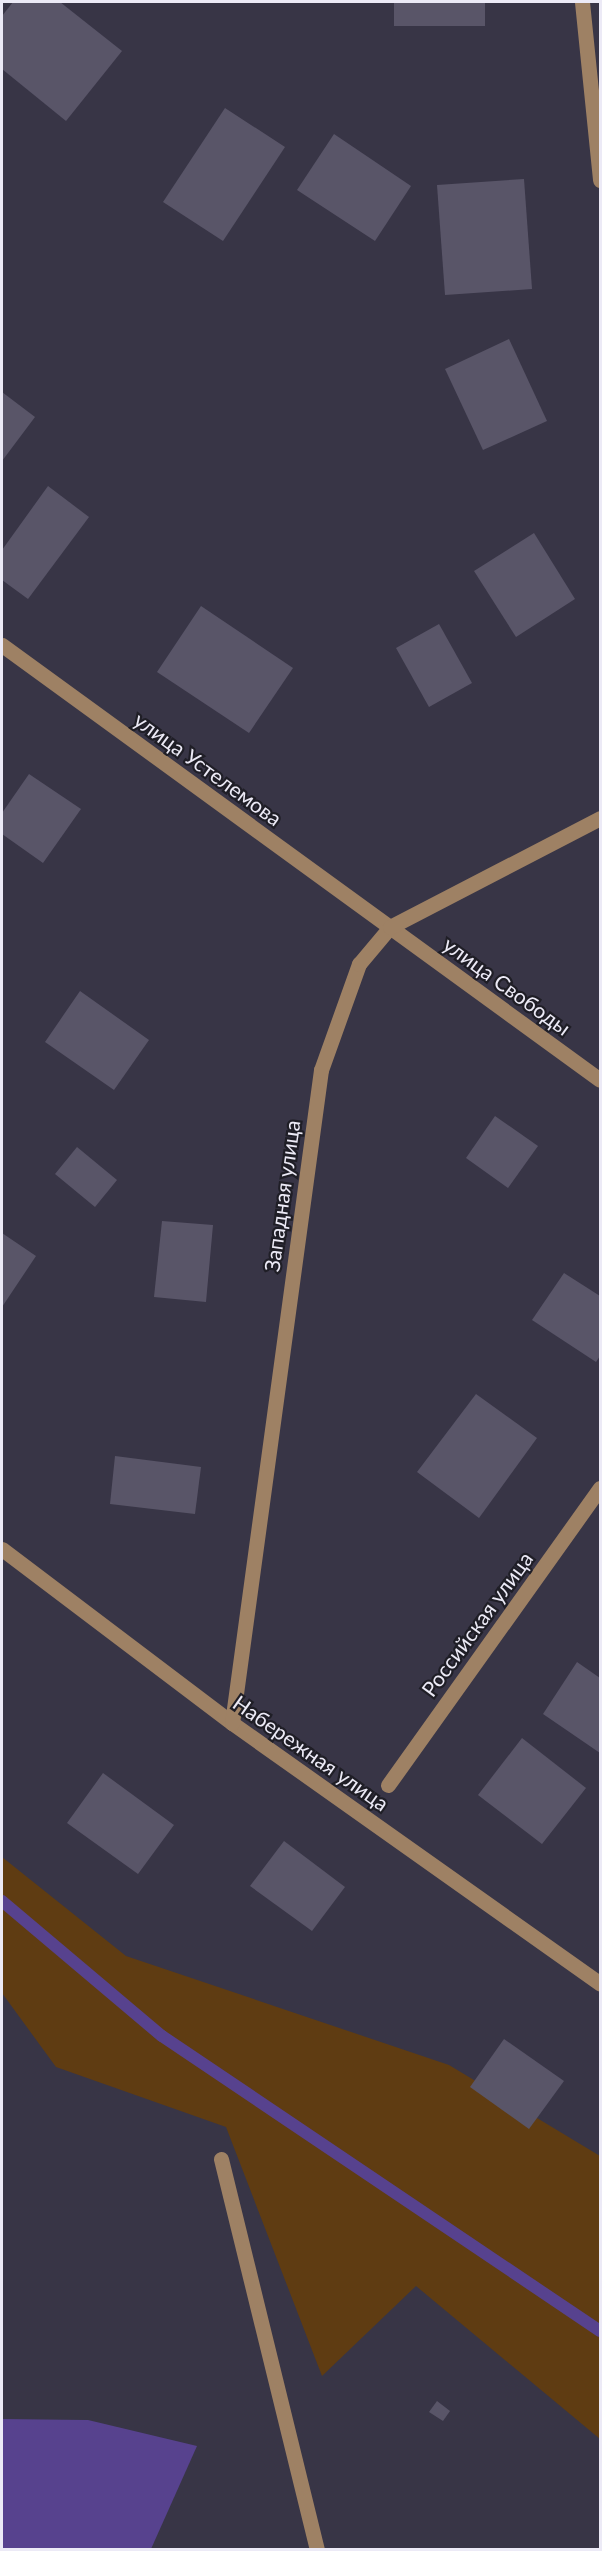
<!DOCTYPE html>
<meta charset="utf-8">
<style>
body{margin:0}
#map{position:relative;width:602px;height:2551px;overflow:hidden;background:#383546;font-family:Lato,sans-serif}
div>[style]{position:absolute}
.green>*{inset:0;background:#5f3c12}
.water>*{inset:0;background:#57428e}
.stream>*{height:12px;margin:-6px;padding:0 6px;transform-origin:6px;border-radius:6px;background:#57428e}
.building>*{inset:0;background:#595568}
.minor>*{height:15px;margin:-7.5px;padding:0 7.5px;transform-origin:7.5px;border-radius:7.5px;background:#9e8164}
span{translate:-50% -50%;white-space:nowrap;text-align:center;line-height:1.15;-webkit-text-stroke:4.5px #1f1e26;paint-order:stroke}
.street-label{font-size:21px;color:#eceaf6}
.frame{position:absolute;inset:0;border:3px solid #eceaf6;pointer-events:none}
</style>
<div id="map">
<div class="green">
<div style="clip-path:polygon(2px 1857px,126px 1956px,449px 2065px,600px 2156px,600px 2439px,416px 2286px,322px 2376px,226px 2127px,56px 2067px,2px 1993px)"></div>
</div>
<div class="water">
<div style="clip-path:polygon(2px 2419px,88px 2420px,197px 2446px,151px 2549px,2px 2549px)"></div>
</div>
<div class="stream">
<div style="left:2px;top:1901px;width:209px;rotate:40.2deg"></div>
<div style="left:162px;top:2036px;width:528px;rotate:33.96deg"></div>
</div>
<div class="building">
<div style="clip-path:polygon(13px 2px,60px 2px,122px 51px,66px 121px,2px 69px,2px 16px)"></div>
<div style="clip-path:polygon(394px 2px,485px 2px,485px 26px,394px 26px)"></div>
<div style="clip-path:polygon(225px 108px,285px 147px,223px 241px,163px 202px)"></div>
<div style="clip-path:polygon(334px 134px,411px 186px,375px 241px,297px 190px)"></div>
<div style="clip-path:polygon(524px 179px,532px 289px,445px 295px,437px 185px)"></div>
<div style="clip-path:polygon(509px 339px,547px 421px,483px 450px,445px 369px)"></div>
<div style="clip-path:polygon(2px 392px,35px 417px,2px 461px)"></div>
<div style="clip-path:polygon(48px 486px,89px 517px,28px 599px,2px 580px,2px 550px)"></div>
<div style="clip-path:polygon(534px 533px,575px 599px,516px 637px,474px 571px)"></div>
<div style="clip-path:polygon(201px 606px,293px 668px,249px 733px,157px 672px)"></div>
<div style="clip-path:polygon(439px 624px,472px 683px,429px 707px,396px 648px)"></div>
<div style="clip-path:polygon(29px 774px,81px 809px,43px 863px,2px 834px,2px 813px)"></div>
<div style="clip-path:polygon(80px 991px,149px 1040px,114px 1090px,45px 1042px)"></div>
<div style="clip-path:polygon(495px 1116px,538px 1146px,508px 1188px,466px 1158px)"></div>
<div style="clip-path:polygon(77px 1147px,117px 1180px,95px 1207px,55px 1174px)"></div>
<div style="clip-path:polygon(162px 1221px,213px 1225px,206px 1302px,154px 1297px)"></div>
<div style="clip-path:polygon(2px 1233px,36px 1256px,2px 1307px)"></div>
<div style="clip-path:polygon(564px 1273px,600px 1296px,600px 1356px,596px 1362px,532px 1320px)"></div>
<div style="clip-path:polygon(476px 1394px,537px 1438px,479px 1518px,417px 1472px)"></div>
<div style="clip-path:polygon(115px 1456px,201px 1467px,195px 1514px,110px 1504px)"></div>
<div style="clip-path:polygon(577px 1662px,600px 1678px,600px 1753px,543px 1714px)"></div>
<div style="clip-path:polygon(522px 1738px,586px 1788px,542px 1844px,478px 1795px)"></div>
<div style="clip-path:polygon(103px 1773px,174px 1825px,138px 1874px,67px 1823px)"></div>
<div style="clip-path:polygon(284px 1841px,345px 1887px,312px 1931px,250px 1886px)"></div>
<div style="clip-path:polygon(504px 2039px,564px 2081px,529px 2129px,470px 2087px)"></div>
<div style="clip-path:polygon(437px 2401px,450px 2411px,443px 2421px,429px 2412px)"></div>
</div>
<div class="minor">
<div style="left:582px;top:2px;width:179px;rotate:84.2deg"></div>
<div style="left:2px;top:645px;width:739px;rotate:36.03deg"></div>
<div style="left:2px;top:1549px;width:288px;rotate:37.1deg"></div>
<div style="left:232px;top:1723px;width:451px;rotate:35.3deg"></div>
<div style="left:232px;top:1723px;width:659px;rotate:-82.24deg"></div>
<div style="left:321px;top:1070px;width:113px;rotate:-70.3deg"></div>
<div style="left:359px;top:964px;width:48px;rotate:-50deg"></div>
<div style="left:390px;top:927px;width:237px;rotate:-27.4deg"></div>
<div style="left:388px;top:1785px;width:365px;rotate:-54.5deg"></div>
<div style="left:221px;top:2159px;width:403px;rotate:76.2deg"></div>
</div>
<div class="street-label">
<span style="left:208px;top:769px;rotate:36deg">улица Устелемова</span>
<span style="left:507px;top:986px;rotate:36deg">улица Свободы</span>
<span style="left:282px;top:1196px;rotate:-82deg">Западная улица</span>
<span style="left:477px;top:1624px;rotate:-54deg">Российская улица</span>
<span style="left:311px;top:1753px;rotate:35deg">Набережная улица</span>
</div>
<div class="frame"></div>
</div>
